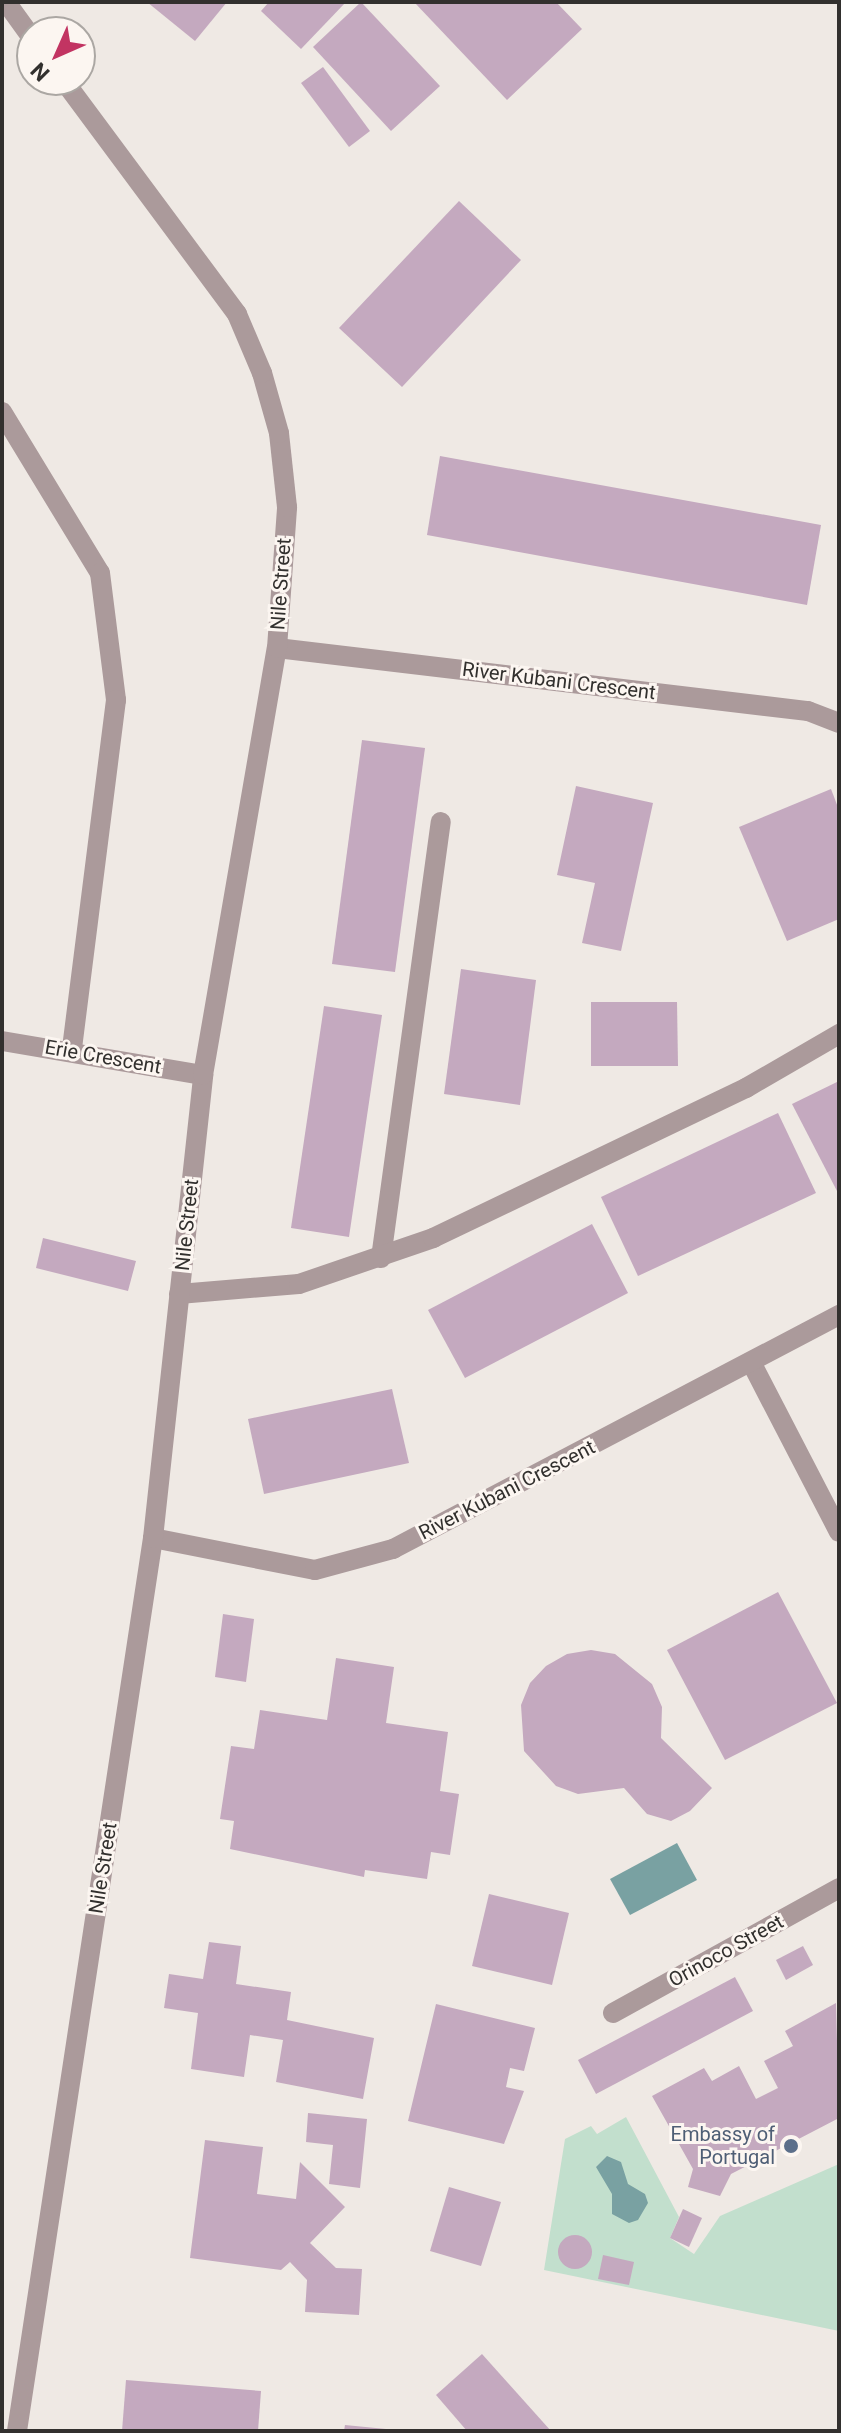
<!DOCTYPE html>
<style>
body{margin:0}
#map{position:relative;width:841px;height:2433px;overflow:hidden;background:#efe9e4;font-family:Roboto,sans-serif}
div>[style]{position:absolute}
.green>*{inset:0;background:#c2dfcd}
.water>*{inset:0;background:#79a1a2}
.building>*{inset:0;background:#c4a9bf}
.round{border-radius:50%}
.street>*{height:20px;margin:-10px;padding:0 10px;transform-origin:10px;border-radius:10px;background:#ab9a9b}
.dots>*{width:22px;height:22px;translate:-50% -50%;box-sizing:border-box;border:4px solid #fcf6f1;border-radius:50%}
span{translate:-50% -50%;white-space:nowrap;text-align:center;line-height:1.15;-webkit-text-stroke:6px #fcf6f1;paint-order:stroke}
.street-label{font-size:20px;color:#32302e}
.service-label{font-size:20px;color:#4e5e75}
.right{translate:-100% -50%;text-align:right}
.frame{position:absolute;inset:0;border:4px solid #32302e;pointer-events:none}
.north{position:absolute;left:16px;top:16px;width:80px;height:80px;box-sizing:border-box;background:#fcf6f1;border:2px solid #aba7a3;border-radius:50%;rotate:225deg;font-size:22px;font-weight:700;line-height:32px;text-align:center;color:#32302e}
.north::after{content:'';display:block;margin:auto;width:28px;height:36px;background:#c23462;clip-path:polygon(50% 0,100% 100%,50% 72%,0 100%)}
</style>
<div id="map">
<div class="green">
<div style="clip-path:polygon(626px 2117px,679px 2217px,670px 2238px,694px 2254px,720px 2216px,839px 2164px,839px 2331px,544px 2270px,565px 2139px,591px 2126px,597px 2134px)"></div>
</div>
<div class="water">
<div style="clip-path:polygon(677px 1843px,697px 1880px,630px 1915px,610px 1879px)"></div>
<div style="clip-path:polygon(607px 2156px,621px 2162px,628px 2184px,645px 2194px,648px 2203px,638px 2220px,629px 2223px,612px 2214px,612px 2194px,596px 2167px)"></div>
</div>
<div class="building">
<div style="clip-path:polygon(147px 2px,227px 2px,195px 41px)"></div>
<div style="clip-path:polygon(269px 2px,346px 2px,301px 49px,261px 11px)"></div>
<div style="clip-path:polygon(361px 2px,440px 86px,391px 131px,313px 47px)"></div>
<div style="clip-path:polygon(414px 2px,556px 2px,582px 29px,507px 100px)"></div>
<div style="clip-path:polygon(323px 67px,370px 131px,349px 147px,301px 83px)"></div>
<div style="clip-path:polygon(459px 201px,521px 260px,402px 387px,339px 328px)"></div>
<div style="clip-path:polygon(440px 456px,821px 525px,807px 605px,427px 535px)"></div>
<div style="clip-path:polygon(362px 740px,425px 748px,395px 972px,332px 964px)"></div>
<div style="clip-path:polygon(576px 786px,653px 803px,621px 951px,582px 943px,595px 883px,557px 875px)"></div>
<div style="clip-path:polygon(831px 789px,839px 810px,839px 919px,787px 941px,739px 827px)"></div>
<div style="clip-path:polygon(461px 969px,536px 980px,520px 1105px,444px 1094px)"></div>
<div style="clip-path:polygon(591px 1002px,677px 1002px,678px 1066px,591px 1066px)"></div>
<div style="clip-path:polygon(324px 1006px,382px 1015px,349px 1237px,291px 1228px)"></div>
<div style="clip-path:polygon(839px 1081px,839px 1190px,837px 1191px,792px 1104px)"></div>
<div style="clip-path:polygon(778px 1113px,816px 1193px,638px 1276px,601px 1197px)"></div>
<div style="clip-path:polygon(592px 1224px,628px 1293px,465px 1378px,428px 1310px)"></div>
<div style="clip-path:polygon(43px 1238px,136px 1261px,128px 1291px,36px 1268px)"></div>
<div style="clip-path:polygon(392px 1389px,409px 1463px,264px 1494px,248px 1419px)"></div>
<div style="clip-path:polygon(778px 1592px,837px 1703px,725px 1760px,667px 1650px)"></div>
<div style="clip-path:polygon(223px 1614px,254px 1619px,246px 1682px,215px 1677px)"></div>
<div style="clip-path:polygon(591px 1650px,615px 1654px,652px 1684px,662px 1707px,661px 1738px,712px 1788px,690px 1811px,671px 1821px,647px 1814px,624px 1788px,578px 1794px,556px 1786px,524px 1751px,521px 1705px,530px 1683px,546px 1666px,567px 1654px)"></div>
<div style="clip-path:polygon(336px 1658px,394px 1667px,386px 1723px,448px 1732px,440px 1791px,459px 1794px,450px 1855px,431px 1852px,427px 1879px,365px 1870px,364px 1877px,230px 1849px,234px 1821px,220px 1819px,231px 1746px,254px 1749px,260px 1710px,327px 1720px)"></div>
<div style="clip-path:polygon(489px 1894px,569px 1913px,552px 1985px,472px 1966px)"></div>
<div style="clip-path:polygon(209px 1942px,241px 1946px,236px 1984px,291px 1992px,287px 2020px,374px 2038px,363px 2099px,276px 2082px,283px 2040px,250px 2035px,244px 2077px,191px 2069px,198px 2013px,164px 2008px,169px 1974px,203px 1979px)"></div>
<div style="clip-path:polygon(803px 1946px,813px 1965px,786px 1980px,776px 1960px)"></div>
<div style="clip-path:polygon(735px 1977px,753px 2011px,596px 2094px,578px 2060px)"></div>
<div style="clip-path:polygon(836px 2003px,839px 2118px,731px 2174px,720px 2196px,688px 2187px,693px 2169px,652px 2096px,704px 2068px,712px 2081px,739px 2066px,756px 2099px,778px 2088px,764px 2061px,793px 2046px,785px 2031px)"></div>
<div style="clip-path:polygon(436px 2004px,535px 2028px,524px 2071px,510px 2068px,506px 2087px,524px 2091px,504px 2144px,408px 2121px)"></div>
<div style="clip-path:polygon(308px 2113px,367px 2119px,360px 2188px,329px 2184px,333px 2145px,306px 2142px)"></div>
<div style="clip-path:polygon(205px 2140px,263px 2147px,257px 2194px,296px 2199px,300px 2162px,345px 2207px,310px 2243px,336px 2268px,362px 2269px,359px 2315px,305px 2312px,307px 2280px,290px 2262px,281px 2270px,190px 2258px)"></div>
<div style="clip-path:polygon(449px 2187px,501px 2202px,481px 2266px,430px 2251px)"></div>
<div style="clip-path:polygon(683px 2209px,702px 2218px,689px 2247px,670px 2238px)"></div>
<div class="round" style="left:558px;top:2235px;width:34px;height:34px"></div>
<div style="clip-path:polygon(603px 2255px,634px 2262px,629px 2285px,598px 2279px)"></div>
<div style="clip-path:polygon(482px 2354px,551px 2431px,467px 2431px,436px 2395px)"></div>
<div style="clip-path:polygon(126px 2380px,261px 2391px,258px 2431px,122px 2431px)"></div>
<div style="clip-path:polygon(345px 2425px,386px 2429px,386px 2431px,344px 2431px)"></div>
</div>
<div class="street">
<div style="left:6px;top:2px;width:44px;rotate:54.2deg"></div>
<div style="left:2px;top:412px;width:188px;rotate:58.7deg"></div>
<div style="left:100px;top:573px;width:128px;rotate:82.8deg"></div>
<div style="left:116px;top:700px;width:353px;rotate:97.2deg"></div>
<div style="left:277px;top:648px;width:535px;rotate:6.77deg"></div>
<div style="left:808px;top:711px;width:33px;rotate:21deg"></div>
<div style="left:2px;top:1041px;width:204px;rotate:9.6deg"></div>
<div style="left:381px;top:1258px;width:440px;rotate:-82.2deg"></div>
<div style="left:179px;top:1294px;width:120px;rotate:-4.8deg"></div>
<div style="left:299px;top:1284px;width:142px;rotate:-18.9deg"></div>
<div style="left:433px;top:1238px;width:347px;rotate:-25.6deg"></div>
<div style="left:746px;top:1088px;width:108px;rotate:-30.1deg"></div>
<div style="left:752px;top:1364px;width:189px;rotate:62.6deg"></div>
<div style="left:153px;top:1538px;width:165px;rotate:11.2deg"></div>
<div style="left:315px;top:1570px;width:81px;rotate:-15.1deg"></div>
<div style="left:393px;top:1549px;width:504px;rotate:-27.68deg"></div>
<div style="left:613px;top:2013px;width:258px;rotate:-28.9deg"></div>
<div style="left:17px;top:2431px;width:903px;rotate:-81.34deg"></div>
<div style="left:153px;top:1538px;width:466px;rotate:-83.8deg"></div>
<div style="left:203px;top:1075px;width:433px;rotate:-80.2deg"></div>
<div style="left:277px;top:648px;width:141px;rotate:-85.9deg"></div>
<div style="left:287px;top:507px;width:74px;rotate:-96.2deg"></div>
<div style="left:279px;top:433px;width:62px;rotate:-105.8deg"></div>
<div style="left:262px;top:373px;width:64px;rotate:-113deg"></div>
<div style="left:237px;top:314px;width:292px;rotate:-126.6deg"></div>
</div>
<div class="dots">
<div style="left:791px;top:2146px;background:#5c6f8a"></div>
</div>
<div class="street-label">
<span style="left:281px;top:584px;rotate:-86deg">Nile Street</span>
<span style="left:559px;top:681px;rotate:7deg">River Kubani Crescent</span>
<span style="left:103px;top:1057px;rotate:10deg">Erie Crescent</span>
<span style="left:187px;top:1225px;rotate:-84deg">Nile Street</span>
<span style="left:507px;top:1490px;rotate:-27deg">River Kubani Crescent</span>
<span style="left:103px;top:1868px;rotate:-81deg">Nile Street</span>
<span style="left:726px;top:1951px;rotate:-29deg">Orinoco Street</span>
</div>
<div class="service-label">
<span class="right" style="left:775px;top:2146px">Embassy of<br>Portugal</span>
</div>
<div class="frame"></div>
<div class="north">N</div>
</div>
